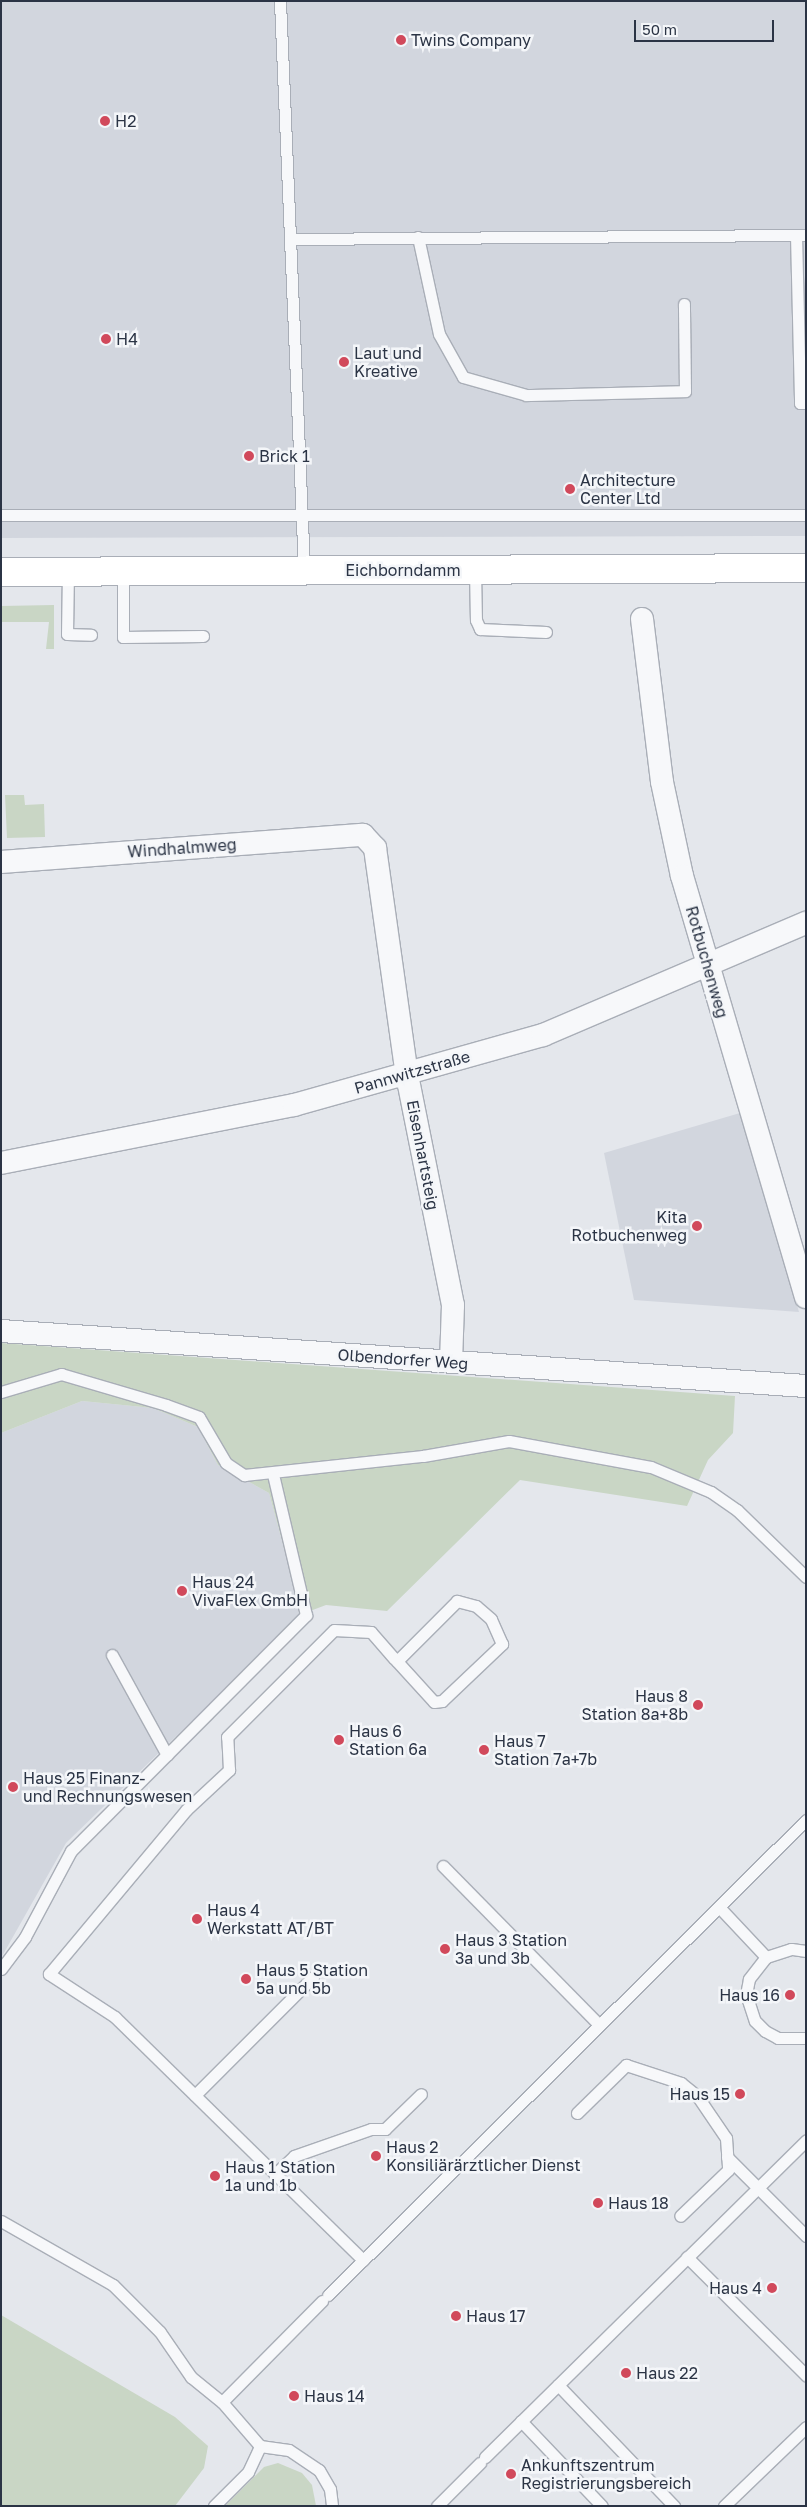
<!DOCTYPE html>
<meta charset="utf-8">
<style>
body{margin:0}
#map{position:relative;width:807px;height:2507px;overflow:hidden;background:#e4e7ec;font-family:"Golos Text",sans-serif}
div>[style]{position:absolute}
.built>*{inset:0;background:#d2d6de}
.green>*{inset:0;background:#c9d6c5}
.roads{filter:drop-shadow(1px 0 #a9aeb7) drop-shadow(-1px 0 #a9aeb7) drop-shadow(0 1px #a9aeb7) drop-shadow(0 -1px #a9aeb7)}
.service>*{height:11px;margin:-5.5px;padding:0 5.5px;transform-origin:5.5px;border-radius:5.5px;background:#f7f8fa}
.minor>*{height:22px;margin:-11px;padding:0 11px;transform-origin:11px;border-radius:11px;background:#f7f8fa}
.secondary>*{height:28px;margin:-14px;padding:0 14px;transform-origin:14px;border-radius:14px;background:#fff}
.dots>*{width:14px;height:14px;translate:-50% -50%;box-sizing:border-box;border:2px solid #f4f6f9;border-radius:50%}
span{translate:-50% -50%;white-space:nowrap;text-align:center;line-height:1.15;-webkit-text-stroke:5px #f4f6f9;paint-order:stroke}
.poi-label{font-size:16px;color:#2b3445}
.left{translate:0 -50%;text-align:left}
.right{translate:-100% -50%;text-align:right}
.street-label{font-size:16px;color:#2b3445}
.frame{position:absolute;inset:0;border:2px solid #2b3445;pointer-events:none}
.scale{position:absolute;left:634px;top:20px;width:140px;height:22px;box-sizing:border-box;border:2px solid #2b3445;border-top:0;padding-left:6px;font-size:15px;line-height:18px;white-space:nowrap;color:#2b3445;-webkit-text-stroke:4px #f4f6f9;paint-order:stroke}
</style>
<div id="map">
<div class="built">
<div style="clip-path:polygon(1px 1px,806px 1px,806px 536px,1px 538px)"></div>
<div style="clip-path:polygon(740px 1113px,799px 1312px,634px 1300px,604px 1153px)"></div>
<div style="clip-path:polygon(82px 1401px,153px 1408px,198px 1427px,218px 1465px,269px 1493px,302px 1614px,66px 1843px,1px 1958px,1px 1433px)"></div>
</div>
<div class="green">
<div style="clip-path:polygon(54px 605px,54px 649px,46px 649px,49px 622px,1px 622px,1px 606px)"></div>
<div style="clip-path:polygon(5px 795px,24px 795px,25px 805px,44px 804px,45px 837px,7px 838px)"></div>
<div style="clip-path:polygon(1px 1343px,735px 1396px,733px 1433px,708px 1460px,687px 1506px,520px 1480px,387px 1611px,326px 1605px,302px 1614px,269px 1493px,218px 1465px,198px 1427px,153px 1408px,82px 1401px,1px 1433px)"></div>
<div style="clip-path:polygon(1px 2315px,175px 2417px,208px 2446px,204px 2468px,175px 2506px,1px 2506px)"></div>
<div style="clip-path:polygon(278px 2463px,302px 2473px,312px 2485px,316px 2506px,225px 2506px,264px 2467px)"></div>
</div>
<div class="roads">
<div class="service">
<div style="left:280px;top:1px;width:570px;rotate:87.58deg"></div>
<div style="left:796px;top:235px;width:168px;rotate:88.6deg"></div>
<div style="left:800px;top:403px;width:6px"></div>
<div style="left:418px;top:237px;width:99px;rotate:77.8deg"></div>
<div style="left:439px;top:334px;width:49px;rotate:60.8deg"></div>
<div style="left:463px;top:377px;width:66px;rotate:15.9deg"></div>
<div style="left:526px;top:395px;width:159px;rotate:-1.4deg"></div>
<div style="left:685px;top:391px;width:87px;rotate:-90.7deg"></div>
<div style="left:291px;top:239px;width:515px;rotate:-0.45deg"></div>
<div style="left:1px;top:515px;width:805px"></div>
<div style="left:475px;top:570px;width:50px;rotate:88.9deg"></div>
<div style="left:476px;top:620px;width:10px;rotate:66deg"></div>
<div style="left:480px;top:629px;width:66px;rotate:2.6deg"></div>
<div style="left:68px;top:571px;width:63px;rotate:90.9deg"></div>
<div style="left:67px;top:634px;width:24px;rotate:2deg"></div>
<div style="left:123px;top:571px;width:66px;rotate:90deg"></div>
<div style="left:123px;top:637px;width:80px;rotate:-0.7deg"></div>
<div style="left:1px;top:1392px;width:63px;rotate:-16.7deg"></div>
<div style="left:61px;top:1374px;width:109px;rotate:16.4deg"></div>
<div style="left:166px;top:1405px;width:35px;rotate:20deg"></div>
<div style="left:199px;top:1417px;width:53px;rotate:59.6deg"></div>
<div style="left:226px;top:1463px;width:22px;rotate:34deg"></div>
<div style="left:244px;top:1475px;width:180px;rotate:-6.1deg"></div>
<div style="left:423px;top:1456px;width:87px;rotate:-9.9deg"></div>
<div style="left:509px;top:1441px;width:144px;rotate:10.4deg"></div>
<div style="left:651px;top:1467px;width:65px;rotate:22.6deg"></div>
<div style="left:711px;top:1492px;width:32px;rotate:35deg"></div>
<div style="left:737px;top:1510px;width:96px;rotate:44.2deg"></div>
<div style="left:112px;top:1655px;width:114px;rotate:61.2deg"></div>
<div style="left:443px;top:1866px;width:223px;rotate:45.5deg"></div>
<div style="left:719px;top:1907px;width:69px;rotate:46.8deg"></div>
<div style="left:806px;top:1951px;width:15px;rotate:-172deg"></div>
<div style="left:791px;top:1949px;width:26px;rotate:162deg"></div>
<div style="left:766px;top:1957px;width:28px;rotate:128deg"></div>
<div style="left:749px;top:1979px;width:15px;rotate:101deg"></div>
<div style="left:746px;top:1994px;width:28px;rotate:72deg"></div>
<div style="left:755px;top:2021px;width:14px;rotate:45deg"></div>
<div style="left:765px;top:2031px;width:15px;rotate:28deg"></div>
<div style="left:778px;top:2038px;width:28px"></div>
<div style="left:1px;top:1969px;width:40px;rotate:-53deg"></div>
<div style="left:25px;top:1937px;width:98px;rotate:-61.9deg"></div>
<div style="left:71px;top:1851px;width:333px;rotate:-45.1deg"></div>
<div style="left:306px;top:1615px;width:145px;rotate:-103.2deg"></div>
<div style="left:195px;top:2095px;width:167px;rotate:-45deg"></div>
<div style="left:577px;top:2113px;width:69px;rotate:-44.4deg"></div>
<div style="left:626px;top:2065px;width:58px;rotate:18.1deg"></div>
<div style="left:681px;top:2083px;width:22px;rotate:39deg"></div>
<div style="left:698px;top:2097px;width:50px;rotate:55.7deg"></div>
<div style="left:726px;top:2138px;width:32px;rotate:86deg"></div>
<div style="left:728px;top:2170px;width:66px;rotate:136.2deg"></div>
<div style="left:727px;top:2157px;width:112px;rotate:45deg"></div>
<div style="left:275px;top:2174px;width:26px;rotate:-43deg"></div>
<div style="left:294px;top:2156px;width:82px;rotate:-19.3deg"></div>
<div style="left:371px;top:2129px;width:14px"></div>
<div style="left:385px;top:2129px;width:50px;rotate:-44.2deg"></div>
<div style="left:1px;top:2221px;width:129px;rotate:29.7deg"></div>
<div style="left:113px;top:2285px;width:66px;rotate:45deg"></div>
<div style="left:160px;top:2332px;width:55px;rotate:55.4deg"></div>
<div style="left:191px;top:2377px;width:40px;rotate:39deg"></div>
<div style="left:687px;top:2257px;width:168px;rotate:44.8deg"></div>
<div style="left:363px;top:2260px;width:347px;rotate:-135.6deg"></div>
<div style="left:115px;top:2017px;width:79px;rotate:-146.9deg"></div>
<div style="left:49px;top:1974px;width:214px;rotate:-50.1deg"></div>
<div style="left:186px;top:1810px;width:59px;rotate:-42.9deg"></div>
<div style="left:229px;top:1770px;width:33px;rotate:-93deg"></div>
<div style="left:227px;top:1737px;width:151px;rotate:-45deg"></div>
<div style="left:334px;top:1630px;width:37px;rotate:3deg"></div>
<div style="left:371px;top:1632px;width:35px;rotate:49deg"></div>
<div style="left:394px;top:1658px;width:59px;rotate:47.7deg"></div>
<div style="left:434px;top:1702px;width:8px;rotate:-7deg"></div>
<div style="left:442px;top:1701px;width:83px;rotate:-43.5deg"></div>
<div style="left:502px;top:1644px;width:27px;rotate:-114deg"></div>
<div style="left:491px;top:1619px;width:20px;rotate:-139deg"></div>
<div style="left:476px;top:1606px;width:20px;rotate:-165deg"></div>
<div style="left:457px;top:1601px;width:85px;rotate:135deg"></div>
<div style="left:328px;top:2295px;width:674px;rotate:-44.82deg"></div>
<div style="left:322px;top:2301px;width:142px;rotate:134.7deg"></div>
<div style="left:222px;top:2402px;width:58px;rotate:49.2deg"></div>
<div style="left:260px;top:2446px;width:29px;rotate:8deg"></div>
<div style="left:289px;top:2450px;width:36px;rotate:34deg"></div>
<div style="left:319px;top:2470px;width:22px;rotate:60deg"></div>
<div style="left:330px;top:2489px;width:17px;rotate:83deg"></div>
<div style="left:558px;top:2385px;width:168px;rotate:46.2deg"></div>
<div style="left:521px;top:2421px;width:117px;rotate:46.4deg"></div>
<div style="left:485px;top:2457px;width:451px;rotate:-44.6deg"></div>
<div style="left:214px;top:2506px;width:48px;rotate:-45deg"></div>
<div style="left:248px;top:2472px;width:29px;rotate:-65deg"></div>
<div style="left:437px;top:2506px;width:61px;rotate:-45deg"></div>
<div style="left:724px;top:2506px;width:114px;rotate:-43.9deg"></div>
</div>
<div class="minor">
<div style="left:642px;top:619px;width:164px;rotate:83deg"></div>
<div style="left:662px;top:782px;width:96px;rotate:78deg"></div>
<div style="left:682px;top:876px;width:439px;rotate:73.6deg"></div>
<div style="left:1px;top:862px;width:363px;rotate:-4.3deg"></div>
<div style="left:363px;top:835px;width:18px;rotate:47deg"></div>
<div style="left:375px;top:848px;width:229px;rotate:82deg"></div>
<div style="left:407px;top:1075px;width:235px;rotate:78.7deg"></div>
<div style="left:453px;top:1305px;width:57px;rotate:92deg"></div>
<div style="left:1px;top:1163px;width:299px;rotate:-11.2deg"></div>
<div style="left:294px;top:1105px;width:259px;rotate:-15.7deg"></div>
<div style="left:543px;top:1035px;width:286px;rotate:-23.1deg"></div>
<div style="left:1px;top:1331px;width:807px;rotate:3.91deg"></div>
</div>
<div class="secondary">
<div style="left:1px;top:572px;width:805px;rotate:-0.28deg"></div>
</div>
</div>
<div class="dots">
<div style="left:401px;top:40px;background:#d1495b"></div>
<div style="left:105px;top:121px;background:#d1495b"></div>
<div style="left:106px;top:339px;background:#d1495b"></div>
<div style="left:344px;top:362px;background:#d1495b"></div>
<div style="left:249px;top:456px;background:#d1495b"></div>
<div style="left:570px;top:489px;background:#d1495b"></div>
<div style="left:697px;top:1226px;background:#d1495b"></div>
<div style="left:182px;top:1591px;background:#d1495b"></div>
<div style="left:698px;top:1705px;background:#d1495b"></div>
<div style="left:339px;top:1740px;background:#d1495b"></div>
<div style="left:484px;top:1750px;background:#d1495b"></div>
<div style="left:13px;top:1787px;background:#d1495b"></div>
<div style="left:197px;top:1919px;background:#d1495b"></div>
<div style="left:445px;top:1949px;background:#d1495b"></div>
<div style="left:246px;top:1979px;background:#d1495b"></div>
<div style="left:790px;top:1995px;background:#d1495b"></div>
<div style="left:740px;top:2094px;background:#d1495b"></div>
<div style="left:376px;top:2156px;background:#d1495b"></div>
<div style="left:215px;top:2176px;background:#d1495b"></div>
<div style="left:598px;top:2203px;background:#d1495b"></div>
<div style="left:772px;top:2288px;background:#d1495b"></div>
<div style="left:456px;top:2316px;background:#d1495b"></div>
<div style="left:626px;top:2373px;background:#d1495b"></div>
<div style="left:294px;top:2396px;background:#d1495b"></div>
<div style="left:511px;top:2474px;background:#d1495b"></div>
</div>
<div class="poi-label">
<span class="left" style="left:411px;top:40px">Twins Company</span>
<span class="left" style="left:115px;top:121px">H2</span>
<span class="left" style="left:116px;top:339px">H4</span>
<span class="left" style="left:354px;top:362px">Laut und<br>Kreative</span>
<span class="left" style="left:259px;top:456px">Brick 1</span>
<span class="left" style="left:580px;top:489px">Architecture<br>Center Ltd</span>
<span class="right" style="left:687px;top:1226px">Kita<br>Rotbuchenweg</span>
<span class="left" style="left:192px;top:1591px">Haus 24<br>VivaFlex GmbH</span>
<span class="right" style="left:688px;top:1705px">Haus 8<br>Station 8a+8b</span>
<span class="left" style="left:349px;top:1740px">Haus 6<br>Station 6a</span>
<span class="left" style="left:494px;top:1750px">Haus 7<br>Station 7a+7b</span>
<span class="left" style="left:23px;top:1787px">Haus 25 Finanz-<br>und Rechnungswesen</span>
<span class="left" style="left:207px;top:1919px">Haus 4<br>Werkstatt AT/BT</span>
<span class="left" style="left:455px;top:1949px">Haus 3 Station<br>3a und 3b</span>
<span class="left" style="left:256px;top:1979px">Haus 5 Station<br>5a und 5b</span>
<span class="right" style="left:780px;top:1995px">Haus 16</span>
<span class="right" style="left:730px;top:2094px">Haus 15</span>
<span class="left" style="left:386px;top:2156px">Haus 2<br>Konsiliärärztlicher Dienst</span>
<span class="left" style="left:225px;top:2176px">Haus 1 Station<br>1a und 1b</span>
<span class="left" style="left:608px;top:2203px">Haus 18</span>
<span class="right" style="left:762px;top:2288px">Haus 4</span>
<span class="left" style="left:466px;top:2316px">Haus 17</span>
<span class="left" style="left:636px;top:2373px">Haus 22</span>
<span class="left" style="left:304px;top:2396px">Haus 14</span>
<span class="left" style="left:521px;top:2474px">Ankunftszentrum<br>Registrierungsbereich</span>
</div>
<div class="street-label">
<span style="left:403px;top:570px">Eichborndamm</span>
<span style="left:182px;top:848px;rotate:-4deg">Windhalmweg</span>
<span style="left:707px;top:962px;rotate:74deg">Rotbuchenweg</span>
<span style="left:412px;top:1072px;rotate:-16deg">Pannwitzstraße</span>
<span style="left:423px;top:1155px;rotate:79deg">Eisenhartsteig</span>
<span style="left:403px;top:1359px;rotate:4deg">Olbendorfer Weg</span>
</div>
<div class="frame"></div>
<div class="scale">50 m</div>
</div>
